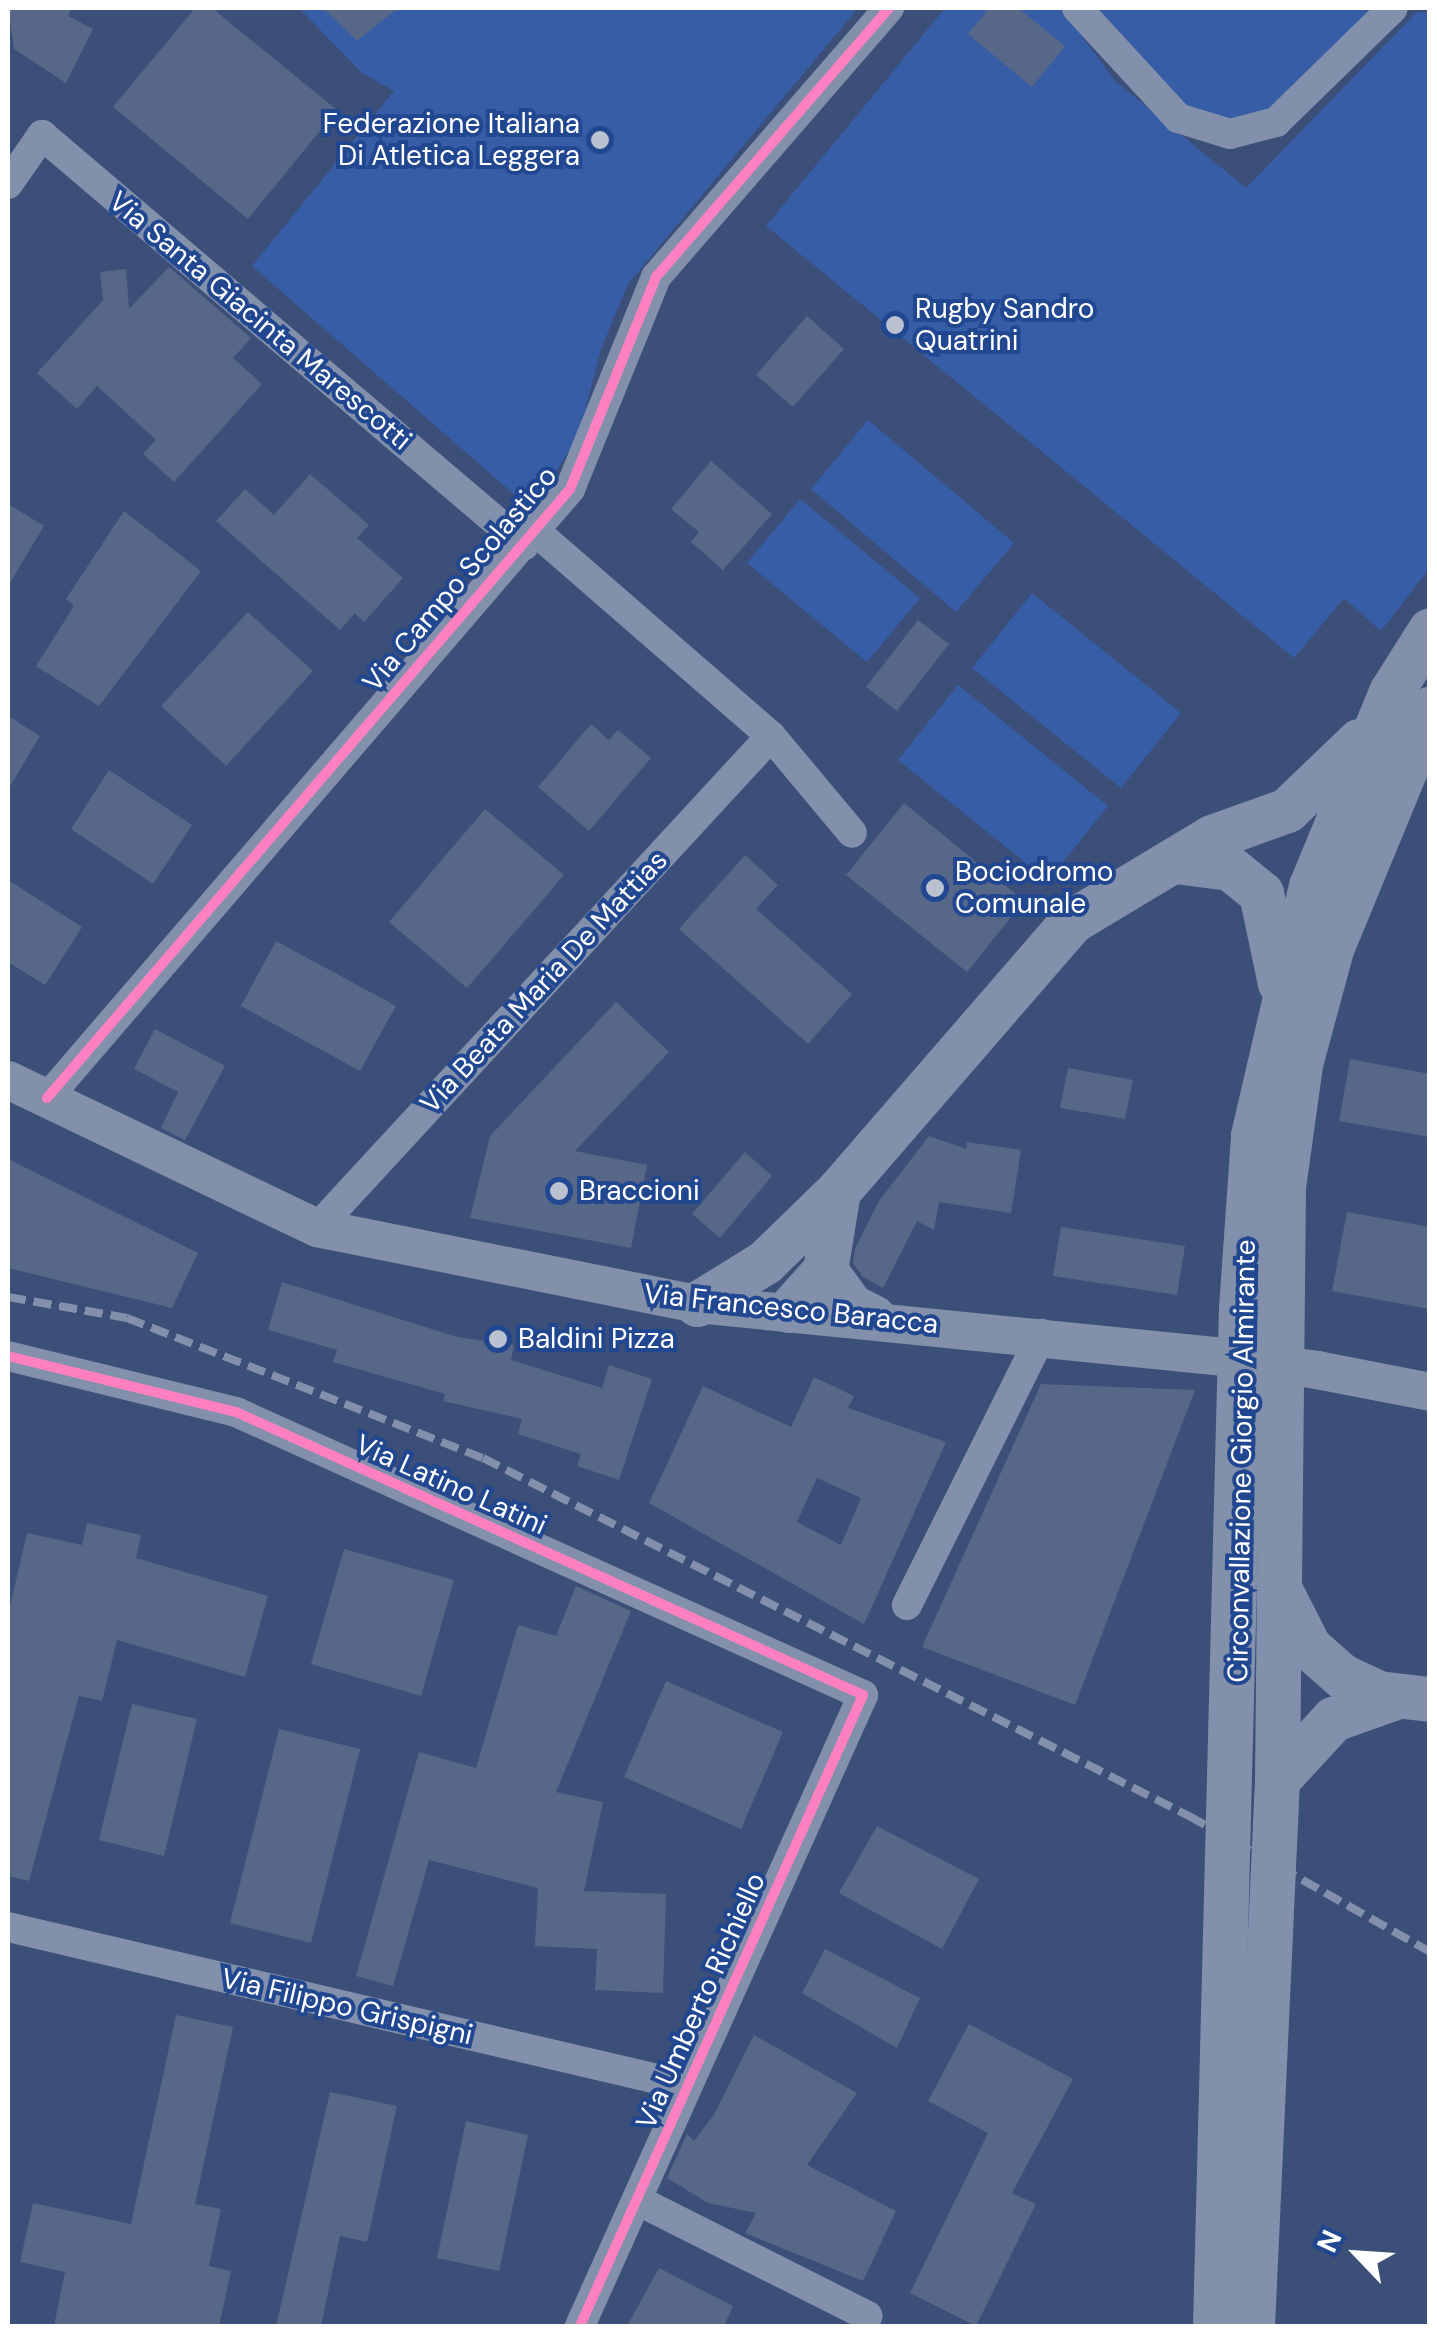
<!DOCTYPE html>
<style>
body{margin:0}
#map{position:relative;width:1437px;height:2334px;overflow:hidden;background:#3b4f78;font-family:"DM Sans",sans-serif}
div>[style]{position:absolute}
.green>*{inset:0;background:#375da7}
.building>*{inset:0;background:#576788}
.minor>*{height:30px;margin:-15px;padding:0 15px;transform-origin:15px;border-radius:15px;background:#8390ab}
.major>*{height:38px;margin:-19px;padding:0 19px;transform-origin:19px;border-radius:19px;background:#8290aa}
.highway>*{height:45px;margin:-22.5px;padding:0 22.5px;transform-origin:22.5px;border-radius:22.5px;background:#8290ab}
.rail>*{height:8px;margin-top:-4px;transform-origin:0;background:repeating-linear-gradient(90deg,#8290ab 0 18px,transparent 0 26px)}
.major-bridge>*{height:38px;margin:-19px;padding:0 19px;transform-origin:19px;border-radius:19px;background:#8290aa}
.cycleway>*{height:10px;margin:-5px;padding:0 5px;transform-origin:5px;border-radius:5px;background:#ff80c0}
.dots>*{width:28px;height:28px;translate:-50% -50%;box-sizing:border-box;border:5px solid #224791;border-radius:50%}
span{translate:-50% -50%;white-space:nowrap;text-align:center;line-height:1.15;-webkit-text-stroke:8px #224791;paint-order:stroke}
.poi-label{font-size:28px;color:#fff}
.right{translate:-100% -50%;text-align:right}
.left{translate:0 -50%;text-align:left}
.street-label{font-size:28px;color:#fff}
.frame{position:absolute;inset:0;border:10px solid #fff;pointer-events:none}
.north{position:absolute;left:1307px;top:2204px;width:100px;height:100px;-webkit-text-stroke:8px #224791;paint-order:stroke;rotate:295deg;font-size:28px;font-weight:700;line-height:40px;text-align:center;color:#fff}
.north::after{content:'';display:block;margin:auto;width:35px;height:45px;background:#fff;clip-path:polygon(50% 0,100% 100%,50% 72%,0 100%)}
</style>
<div id="map">
<div class="green">
<div style="clip-path:polygon(299px 8px,858px 8px,628px 284px,601px 349px,579px 435px,532px 510px,252px 266px,394px 91px,362px 73px)"></div>
<div style="clip-path:polygon(945px 8px,1062px 8px,1114px 80px,1246px 188px,1417px 12px,1429px 13px,1429px 569px,1381px 631px,1344px 598px,1294px 658px,766px 226px)"></div>
<div style="clip-path:polygon(1077px 8px,1393px 8px,1276px 122px,1214px 133px)"></div>
<div style="clip-path:polygon(868px 420px,1014px 543px,956px 612px,811px 489px)"></div>
<div style="clip-path:polygon(800px 499px,920px 598px,867px 662px,747px 563px)"></div>
<div style="clip-path:polygon(1032px 593px,1181px 713px,1121px 788px,972px 668px)"></div>
<div style="clip-path:polygon(958px 685px,1108px 806px,1048px 881px,898px 760px)"></div>
</div>
<div class="building">
<div style="clip-path:polygon(8px 8px,72px 8px,68px 16px,93px 29px,66px 83px,14px 49px)"></div>
<div style="clip-path:polygon(195px 8px,212px 8px,337px 110px,248px 219px,113px 107px)"></div>
<div style="clip-path:polygon(323px 8px,398px 8px,357px 41px)"></div>
<div style="clip-path:polygon(989px 8px,1018px 8px,1065px 46px,1032px 87px,968px 34px)"></div>
<div style="clip-path:polygon(169px 267px,251px 338px,233px 358px,262px 384px,174px 482px,143px 454px,156px 440px,97px 386px,77px 409px,37px 373px,103px 300px,100px 272px,126px 269px,129px 309px)"></div>
<div style="clip-path:polygon(807px 316px,844px 349px,793px 407px,756px 375px)"></div>
<div style="clip-path:polygon(711px 461px,772px 514px,723px 570px,691px 542px,699px 532px,671px 509px)"></div>
<div style="clip-path:polygon(310px 474px,369px 525px,357px 538px,403px 578px,364px 622px,355px 613px,340px 630px,216px 521px,245px 489px,274px 515px)"></div>
<div style="clip-path:polygon(8px 504px,44px 526px,8px 586px)"></div>
<div style="clip-path:polygon(124px 511px,201px 571px,99px 706px,36px 666px,74px 606px,66px 599px)"></div>
<div style="clip-path:polygon(248px 612px,313px 671px,226px 766px,161px 706px)"></div>
<div style="clip-path:polygon(918px 620px,949px 644px,897px 711px,866px 687px)"></div>
<div style="clip-path:polygon(8px 716px,40px 736px,8px 790px)"></div>
<div style="clip-path:polygon(591px 724px,609px 740px,618px 730px,651px 758px,589px 831px,538px 787px)"></div>
<div style="clip-path:polygon(109px 770px,192px 825px,153px 884px,71px 829px)"></div>
<div style="clip-path:polygon(904px 803px,1024px 901px,967px 972px,846px 875px)"></div>
<div style="clip-path:polygon(485px 809px,564px 875px,467px 988px,389px 922px)"></div>
<div style="clip-path:polygon(745px 855px,778px 885px,756px 909px,852px 994px,808px 1044px,679px 929px)"></div>
<div style="clip-path:polygon(8px 880px,82px 927px,45px 985px,8px 962px)"></div>
<div style="clip-path:polygon(276px 941px,396px 1006px,360px 1071px,241px 1006px)"></div>
<div style="clip-path:polygon(616px 1002px,669px 1052px,575px 1151px,647px 1165px,631px 1248px,470px 1218px,490px 1136px)"></div>
<div style="clip-path:polygon(155px 1029px,225px 1066px,185px 1140px,161px 1128px,178px 1092px,134px 1069px)"></div>
<div style="clip-path:polygon(1350px 1059px,1430px 1074px,1430px 1137px,1339px 1121px)"></div>
<div style="clip-path:polygon(1068px 1068px,1133px 1080px,1125px 1119px,1060px 1108px)"></div>
<div style="clip-path:polygon(929px 1136px,966px 1149px,967px 1142px,1021px 1150px,1011px 1213px,939px 1202px,934px 1230px,917px 1221px,883px 1288px,863px 1277px,853px 1263px,855px 1249px,879px 1201px)"></div>
<div style="clip-path:polygon(745px 1152px,772px 1176px,720px 1238px,692px 1214px)"></div>
<div style="clip-path:polygon(8px 1159px,198px 1253px,172px 1308px,8px 1268px)"></div>
<div style="clip-path:polygon(1347px 1212px,1430px 1227px,1430px 1309px,1332px 1291px)"></div>
<div style="clip-path:polygon(1061px 1227px,1185px 1246px,1177px 1295px,1053px 1276px)"></div>
<div style="clip-path:polygon(282px 1282px,457px 1337px,514px 1345px,511px 1360px,602px 1388px,609px 1365px,652px 1379px,619px 1480px,577px 1466px,581px 1454px,518px 1434px,522px 1419px,443px 1401px,445px 1394px,333px 1362px,337px 1350px,268px 1330px)"></div>
<div style="clip-path:polygon(evenodd,814px 1377px,854px 1396px,848px 1408px,946px 1442px,864px 1624px,649px 1503px,703px 1386px,791px 1427px,814px 1377px,817px 1478px,861px 1498px,841px 1545px,797px 1522px,817px 1478px)"></div>
<div style="clip-path:polygon(1041px 1384px,1195px 1390px,1075px 1705px,922px 1647px)"></div>
<div style="clip-path:polygon(87px 1523px,141px 1535px,136px 1558px,268px 1596px,245px 1677px,117px 1640px,102px 1701px,79px 1696px,29px 1881px,8px 1876px,8px 1615px,27px 1533px,82px 1545px)"></div>
<div style="clip-path:polygon(344px 1549px,454px 1580px,421px 1696px,311px 1664px)"></div>
<div style="clip-path:polygon(576px 1586px,631px 1611px,556px 1792px,603px 1802px,584px 1891px,666px 1894px,663px 1993px,595px 1990px,597px 1949px,535px 1946px,538px 1888px,429px 1860px,393px 1986px,356px 1976px,419px 1752px,476px 1768px,518px 1625px,556px 1636px)"></div>
<div style="clip-path:polygon(666px 1681px,783px 1732px,741px 1829px,624px 1777px)"></div>
<div style="clip-path:polygon(132px 1704px,197px 1719px,164px 1856px,99px 1840px)"></div>
<div style="clip-path:polygon(279px 1729px,360px 1749px,311px 1943px,230px 1923px)"></div>
<div style="clip-path:polygon(877px 1826px,979px 1879px,942px 1949px,839px 1893px)"></div>
<div style="clip-path:polygon(825px 1949px,920px 1998px,897px 2048px,802px 1993px)"></div>
<div style="clip-path:polygon(176px 2015px,233px 2027px,195px 2204px,221px 2209px,209px 2266px,231px 2271px,219px 2326px,54px 2326px,65px 2272px,20px 2262px,33px 2203px,131px 2224px)"></div>
<div style="clip-path:polygon(969px 2024px,1073px 2079px,1012px 2193px,1036px 2204px,976px 2326px,910px 2293px,988px 2133px,928px 2101px)"></div>
<div style="clip-path:polygon(754px 2035px,857px 2093px,807px 2165px,896px 2211px,863px 2281px,745px 2233px,756px 2213px,708px 2203px,667px 2178px,687px 2134px,694px 2141px,715px 2113px)"></div>
<div style="clip-path:polygon(330px 2092px,397px 2106px,367px 2242px,340px 2236px,321px 2326px,276px 2326px)"></div>
<div style="clip-path:polygon(466px 2121px,528px 2135px,499px 2271px,437px 2258px)"></div>
<div style="clip-path:polygon(659px 2268px,733px 2306px,724px 2326px,627px 2326px)"></div>
</div>
<div class="minor">
<div style="left:1077px;top:8px;width:149px;rotate:47.4deg"></div>
<div style="left:1178px;top:118px;width:54px;rotate:17.1deg"></div>
<div style="left:1230px;top:134px;width:48px;rotate:-14.6deg"></div>
<div style="left:1276px;top:122px;width:163px;rotate:-44.3deg"></div>
<div style="left:8px;top:184px;width:60px;rotate:-55.2deg"></div>
<div style="left:42px;top:135px;width:633px;rotate:40.39deg"></div>
<div style="left:771px;top:736px;width:126px;rotate:50.1deg"></div>
<div style="left:47px;top:1098px;width:803px;rotate:-49.34deg"></div>
<div style="left:570px;top:489px;width:229px;rotate:-67.9deg"></div>
<div style="left:656px;top:277px;width:356px;rotate:-49.1deg"></div>
<div style="left:317px;top:1228px;width:669px;rotate:-47.3deg"></div>
<div style="left:771px;top:736px;width:311px;rotate:-139deg"></div>
<div style="left:8px;top:1356px;width:235px;rotate:13.8deg"></div>
<div style="left:236px;top:1412px;width:688px;rotate:24.29deg"></div>
<div style="left:863px;top:1695px;width:692px;rotate:114.16deg"></div>
<div style="left:907px;top:1605px;width:303px;rotate:-63.5deg"></div>
<div style="left:8px;top:1927px;width:697px;rotate:13.18deg"></div>
<div style="left:637px;top:2200px;width:258px;rotate:26.7deg"></div>
</div>
<div class="major">
<div style="left:8px;top:1080px;width:343px;rotate:25.6deg"></div>
<div style="left:317px;top:1228px;width:388px;rotate:11.3deg"></div>
<div style="left:697px;top:1304px;width:520px;rotate:5.74deg"></div>
<div style="left:1317px;top:1370px;width:115px;rotate:11deg"></div>
</div>
<div class="highway">
<div style="left:1175px;top:861px;width:55px;rotate:7.3deg"></div>
<div style="left:1230px;top:868px;width:40px;rotate:39deg"></div>
<div style="left:1261px;top:893px;width:92px;rotate:78.1deg"></div>
<div style="left:838px;top:1191px;width:80px;rotate:99.3deg"></div>
<div style="left:825px;top:1270px;width:44px;rotate:54.2deg"></div>
<div style="left:851px;top:1306px;width:25px;rotate:27deg"></div>
<div style="left:697px;top:1304px;width:80px;rotate:-31.7deg"></div>
<div style="left:765px;top:1262px;width:102px;rotate:-44.2deg"></div>
<div style="left:838px;top:1191px;width:357px;rotate:-49.1deg"></div>
<div style="left:1072px;top:921px;width:163px;rotate:-31deg"></div>
<div style="left:1212px;top:837px;width:80px;rotate:-19.8deg"></div>
<div style="left:1287px;top:810px;width:100px;rotate:-43.8deg"></div>
<div style="left:789px;top:1310px;width:54px;rotate:-48deg"></div>
<div style="left:1281px;top:1592px;width:62px;rotate:63deg"></div>
<div style="left:1309px;top:1647px;width:44px;rotate:41.3deg"></div>
<div style="left:1342px;top:1676px;width:40px;rotate:25deg"></div>
<div style="left:1378px;top:1693px;width:52px;rotate:6.6deg"></div>
<div style="left:1277px;top:1780px;width:83px;rotate:-47.4deg"></div>
<div style="left:1333px;top:1719px;width:69px;rotate:-19.5deg"></div>
<div style="left:1215px;top:2326px;width:1018px;rotate:-88.54deg"></div>
<div style="left:1241px;top:1308px;width:173px;rotate:-86deg"></div>
<div style="left:1253px;top:1135px;width:256px;rotate:-76.9deg"></div>
<div style="left:1311px;top:886px;width:210px;rotate:-67.6deg"></div>
<div style="left:1391px;top:692px;width:73px;rotate:-57.8deg"></div>
<div style="left:1252px;top:2326px;width:547px;rotate:-87.38deg"></div>
<div style="left:1277px;top:1780px;width:593px;rotate:-89.42deg"></div>
<div style="left:1283px;top:1187px;width:124px;rotate:-82.1deg"></div>
<div style="left:1300px;top:1064px;width:119px;rotate:-74.9deg"></div>
<div style="left:1331px;top:949px;width:260px;rotate:-67.6deg"></div>
</div>
<div class="rail">
<div style="left:8px;top:1297px;width:121px;rotate:10deg"></div>
<div style="left:127px;top:1318px;width:383px;rotate:21.5deg"></div>
<div style="left:483px;top:1458px;width:792px;rotate:26.89deg"></div>
<div style="left:1189px;top:1816px;width:277px;rotate:29.4deg"></div>
</div>
<div class="major-bridge">
<div style="left:1214px;top:1356px;width:104px;rotate:7.7deg"></div>
</div>
<div class="cycleway">
<div style="left:47px;top:1098px;width:803px;rotate:-49.34deg"></div>
<div style="left:570px;top:489px;width:229px;rotate:-67.9deg"></div>
<div style="left:656px;top:277px;width:356px;rotate:-49.1deg"></div>
<div style="left:8px;top:1356px;width:235px;rotate:13.8deg"></div>
<div style="left:236px;top:1412px;width:688px;rotate:24.29deg"></div>
<div style="left:863px;top:1695px;width:692px;rotate:114.16deg"></div>
</div>
<div class="dots">
<div style="left:600px;top:140px;background:#bac1d0"></div>
<div style="left:895px;top:325px;background:#bac1d0"></div>
<div style="left:935px;top:888px;background:#bac1d0"></div>
<div style="left:559px;top:1191px;background:#bac1d0"></div>
<div style="left:498px;top:1339px;background:#bac1d0"></div>
</div>
<div class="poi-label">
<span class="right" style="left:580px;top:140px">Federazione Italiana<br>Di Atletica Leggera</span>
<span class="left" style="left:915px;top:325px">Rugby Sandro<br>Quatrini</span>
<span class="left" style="left:955px;top:888px">Bociodromo<br>Comunale</span>
<span class="left" style="left:579px;top:1191px">Braccioni</span>
<span class="left" style="left:518px;top:1339px">Baldini Pizza</span>
</div>
<div class="street-label">
<span style="left:260px;top:321px;rotate:40deg">Via Santa Giacinta Marescotti</span>
<span style="left:460px;top:579px;rotate:-50deg">Via Campo Scolastico</span>
<span style="left:544px;top:982px;rotate:-47deg">Via Beata Maria De Mattias</span>
<span style="left:791px;top:1309px;rotate:6deg">Via Francesco Baracca</span>
<span style="left:1242px;top:1461px;rotate:-89deg">Circonvallazione Giorgio Almirante</span>
<span style="left:451px;top:1485px;rotate:24deg">Via Latino Latini</span>
<span style="left:701px;top:2001px;rotate:-66deg">Via Umberto Richiello</span>
<span style="left:347px;top:2007px;rotate:13deg">Via Filippo Grispigni</span>
</div>
<div class="frame"></div>
<div class="north">N</div>
</div>
